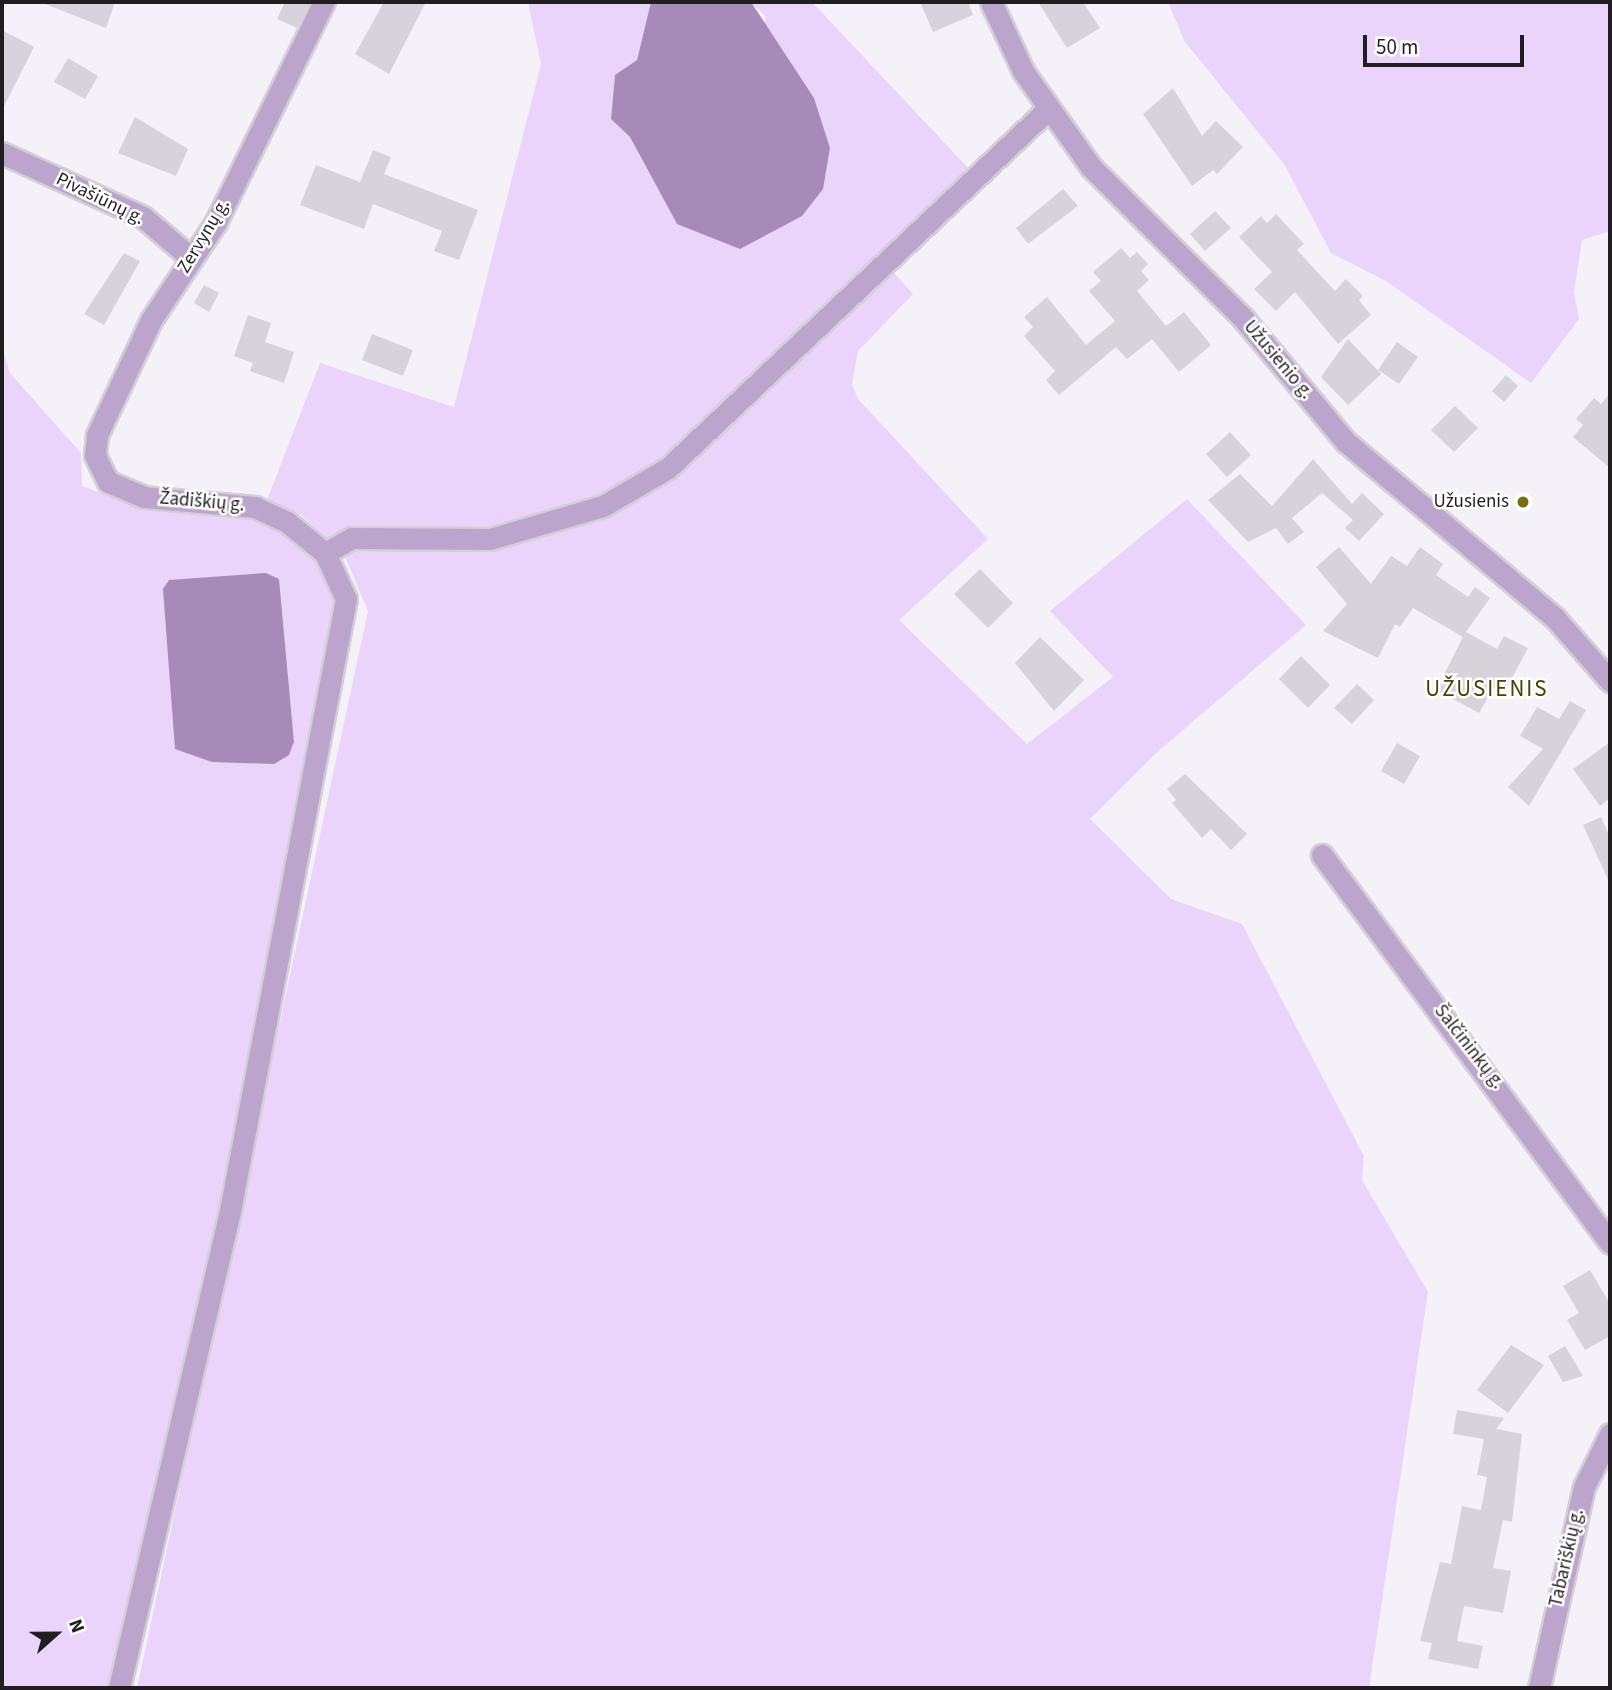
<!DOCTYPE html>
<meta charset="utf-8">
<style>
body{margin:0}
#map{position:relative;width:1612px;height:1690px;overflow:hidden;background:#f5f1f8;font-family:"Source Sans 3",sans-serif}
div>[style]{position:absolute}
.green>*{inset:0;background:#ebd4fb}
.water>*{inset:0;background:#a68ab8}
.building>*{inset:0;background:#d8d3da}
.roads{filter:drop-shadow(2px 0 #d3cfd6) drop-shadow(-2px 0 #d3cfd6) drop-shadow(0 2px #d3cfd6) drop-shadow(0 -2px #d3cfd6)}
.minor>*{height:21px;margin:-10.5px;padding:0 10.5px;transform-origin:10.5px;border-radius:10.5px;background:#bca5cc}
.dots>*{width:19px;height:19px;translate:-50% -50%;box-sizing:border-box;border:4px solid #fff;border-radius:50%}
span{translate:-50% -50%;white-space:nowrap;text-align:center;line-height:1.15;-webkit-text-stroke:5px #fff;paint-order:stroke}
.street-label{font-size:19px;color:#201e21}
.poi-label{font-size:19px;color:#201e21}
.right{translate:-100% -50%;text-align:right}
.quarter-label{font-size:23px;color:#4a4200;letter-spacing:2px}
.frame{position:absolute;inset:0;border:4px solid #201e21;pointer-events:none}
.north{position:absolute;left:21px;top:1599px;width:70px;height:70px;-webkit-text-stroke:5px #fff;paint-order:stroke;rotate:69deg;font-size:19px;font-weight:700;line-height:28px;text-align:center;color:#201e21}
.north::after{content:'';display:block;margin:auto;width:24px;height:32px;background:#201e21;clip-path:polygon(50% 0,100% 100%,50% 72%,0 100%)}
.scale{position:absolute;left:1363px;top:35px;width:161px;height:32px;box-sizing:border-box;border:4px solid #201e21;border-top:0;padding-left:9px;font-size:21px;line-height:24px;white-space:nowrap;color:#201e21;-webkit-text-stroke:5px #fff;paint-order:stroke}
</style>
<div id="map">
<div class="green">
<div style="clip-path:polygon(528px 2px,651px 2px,637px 60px,615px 75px,611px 119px,630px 137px,677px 224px,766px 17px,751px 2px,812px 2px,969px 169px,879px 256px,913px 294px,858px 351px,852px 384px,858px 399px,988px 539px,899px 620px,1027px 744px,1113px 677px,1050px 611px,1187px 499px,1306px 625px,1155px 754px,1090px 819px,1171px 899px,1242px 924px,1364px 1156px,1362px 1180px,1428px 1292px,1369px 1688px,137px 1688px,368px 611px,343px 552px,301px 515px,267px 500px,320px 363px,454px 407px,541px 64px)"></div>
<div style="clip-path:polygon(1168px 2px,1610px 2px,1610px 231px,1582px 240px,1574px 292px,1579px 319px,1531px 383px,1386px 281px,1331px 253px,1284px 164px,1185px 42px)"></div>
<div style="clip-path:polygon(evenodd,2px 348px,10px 373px,81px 453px,82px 486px,128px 503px,262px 519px,302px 540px,333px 587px,336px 622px,230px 1159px,111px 1688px,2px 1688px,2px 348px,279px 579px,294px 742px,289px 755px,279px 579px)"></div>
</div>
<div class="water">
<div style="clip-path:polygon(651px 2px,751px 2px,814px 98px,830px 148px,823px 189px,802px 216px,740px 249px,677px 224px,630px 137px,611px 119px,615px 75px,637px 60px)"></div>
<div style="clip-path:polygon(266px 573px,279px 579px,294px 742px,289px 755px,274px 764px,212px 762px,175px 749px,163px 589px,169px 580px)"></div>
</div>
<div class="building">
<div style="clip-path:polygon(40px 2px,115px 2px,106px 28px)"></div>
<div style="clip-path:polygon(285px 2px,310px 2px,297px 28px,277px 19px)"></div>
<div style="clip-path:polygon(384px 2px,426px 2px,389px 74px,355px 54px)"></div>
<div style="clip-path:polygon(920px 2px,968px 2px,973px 15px,933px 32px)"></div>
<div style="clip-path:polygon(1038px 2px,1083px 2px,1100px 28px,1067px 48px)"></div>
<div style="clip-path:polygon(2px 30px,34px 47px,2px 110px)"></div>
<div style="clip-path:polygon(68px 58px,98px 76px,85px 99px,54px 82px)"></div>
<div style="clip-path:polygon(1173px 88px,1202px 136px,1216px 121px,1243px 147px,1217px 174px,1213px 170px,1192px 186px,1143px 114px)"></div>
<div style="clip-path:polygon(135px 117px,188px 149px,176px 176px,118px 153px)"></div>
<div style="clip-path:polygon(373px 150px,391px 157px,384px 174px,478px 210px,459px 260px,434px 251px,442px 231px,373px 204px,364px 229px,300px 205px,316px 165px,360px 182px)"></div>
<div style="clip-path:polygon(1063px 189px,1078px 206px,1028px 244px,1016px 228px)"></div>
<div style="clip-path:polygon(1215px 211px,1231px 228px,1205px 251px,1190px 234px)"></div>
<div style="clip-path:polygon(1276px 214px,1304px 244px,1297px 250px,1335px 291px,1346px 279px,1363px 296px,1359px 300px,1371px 315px,1338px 344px,1295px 292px,1276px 311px,1254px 289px,1272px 272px,1239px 237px,1261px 216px,1267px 223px)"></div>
<div style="clip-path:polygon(1121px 248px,1130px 258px,1137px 252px,1148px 264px,1141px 271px,1149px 280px,1137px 291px,1166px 326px,1184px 312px,1211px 345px,1179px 372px,1152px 339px,1127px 359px,1116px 347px,1059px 395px,1046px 380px,1055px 371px,1024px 336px,1033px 327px,1024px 317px,1047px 297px,1086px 345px,1115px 321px,1089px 291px,1101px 281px,1093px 272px)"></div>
<div style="clip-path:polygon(124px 253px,140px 261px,104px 325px,84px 314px)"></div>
<div style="clip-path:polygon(204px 285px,219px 293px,209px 312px,194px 303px)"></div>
<div style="clip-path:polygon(248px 315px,271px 323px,265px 342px,294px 352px,284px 383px,250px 371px,253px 363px,234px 356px)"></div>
<div style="clip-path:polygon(372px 334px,413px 350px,403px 376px,362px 360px)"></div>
<div style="clip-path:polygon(1348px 339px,1381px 374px,1348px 405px,1321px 377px)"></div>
<div style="clip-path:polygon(1397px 342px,1418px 357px,1399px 384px,1378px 370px)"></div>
<div style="clip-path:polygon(1506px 375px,1518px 386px,1504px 402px,1492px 391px)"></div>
<div style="clip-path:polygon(1610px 393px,1610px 468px,1573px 437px,1583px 425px,1576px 419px,1594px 398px,1601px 404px)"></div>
<div style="clip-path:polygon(1455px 406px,1478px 428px,1454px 452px,1431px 430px)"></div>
<div style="clip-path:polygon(1230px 432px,1251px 455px,1227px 477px,1206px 454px)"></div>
<div style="clip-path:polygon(1313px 459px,1352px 504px,1362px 493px,1384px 514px,1359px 541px,1345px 528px,1353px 520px,1322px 493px,1292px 518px,1304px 532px,1288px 544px,1276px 528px,1248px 542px,1208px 500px,1240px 474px,1272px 506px)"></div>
<div style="clip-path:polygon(1339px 547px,1371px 584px,1391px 556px,1407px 566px,1420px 547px,1443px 564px,1436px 575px,1468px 597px,1475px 587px,1490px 598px,1466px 632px,1497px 649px,1504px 636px,1528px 648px,1506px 689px,1496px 684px,1479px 713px,1436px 690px,1463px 637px,1413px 608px,1400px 627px,1395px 624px,1378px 658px,1323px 631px,1347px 604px,1316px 567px)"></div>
<div style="clip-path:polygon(980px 569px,1013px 603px,988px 628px,954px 594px)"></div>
<div style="clip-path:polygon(1040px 637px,1084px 680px,1054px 711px,1015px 663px)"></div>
<div style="clip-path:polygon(1301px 656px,1330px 685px,1308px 708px,1279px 679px)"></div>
<div style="clip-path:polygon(1357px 684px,1374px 700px,1352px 724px,1334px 708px)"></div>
<div style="clip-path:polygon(1570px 701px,1586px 710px,1529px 806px,1508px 787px,1543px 749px,1520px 736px,1537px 707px,1559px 719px)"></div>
<div style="clip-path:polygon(1610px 742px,1610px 798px,1600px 806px,1573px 769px)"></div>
<div style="clip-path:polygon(1397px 743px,1420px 756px,1404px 784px,1381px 771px)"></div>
<div style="clip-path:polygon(1185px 774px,1247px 834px,1231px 850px,1211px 829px,1202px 838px,1172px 803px,1176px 800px,1167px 789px)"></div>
<div style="clip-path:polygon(1601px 817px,1610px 838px,1610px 884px,1583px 825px)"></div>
<div style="clip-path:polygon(1590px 1270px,1610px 1304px,1610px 1336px,1585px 1350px,1567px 1320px,1579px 1313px,1563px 1286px)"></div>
<div style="clip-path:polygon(1511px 1345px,1544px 1365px,1508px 1413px,1477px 1390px)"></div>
<div style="clip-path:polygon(1565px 1346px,1583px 1376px,1563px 1382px,1548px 1356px)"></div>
<div style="clip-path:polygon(1457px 1410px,1504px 1418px,1496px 1429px,1522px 1434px,1512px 1522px,1503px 1520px,1493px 1568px,1511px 1571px,1503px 1613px,1464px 1606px,1457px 1641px,1483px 1646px,1478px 1669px,1428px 1659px,1432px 1643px,1420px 1641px,1440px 1562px,1451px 1564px,1462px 1506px,1481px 1510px,1487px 1477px,1477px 1475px,1484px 1439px,1453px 1434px)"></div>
</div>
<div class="roads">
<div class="minor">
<div style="left:991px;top:2px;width:76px;rotate:65.1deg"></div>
<div style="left:1023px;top:71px;width:118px;rotate:54.7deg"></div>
<div style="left:1091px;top:167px;width:214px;rotate:44.8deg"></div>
<div style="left:1243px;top:318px;width:161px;rotate:50.3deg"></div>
<div style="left:1346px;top:442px;width:273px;rotate:40.1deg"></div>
<div style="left:1555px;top:618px;width:84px;rotate:48.9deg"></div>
<div style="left:2px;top:153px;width:155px;rotate:24.4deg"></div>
<div style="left:143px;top:217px;width:63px;rotate:40.5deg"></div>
<div style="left:325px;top:553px;width:31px;rotate:-29deg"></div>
<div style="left:352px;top:538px;width:138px;rotate:0.4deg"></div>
<div style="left:490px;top:539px;width:118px;rotate:-16.3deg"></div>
<div style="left:603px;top:506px;width:75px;rotate:-30.3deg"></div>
<div style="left:668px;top:468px;width:523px;rotate:-43.37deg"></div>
<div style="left:1322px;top:855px;width:483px;rotate:53.4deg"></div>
<div style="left:119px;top:1688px;width:490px;rotate:-76.9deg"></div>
<div style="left:230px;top:1211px;width:623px;rotate:-79.27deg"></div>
<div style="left:346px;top:599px;width:51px;rotate:-114.5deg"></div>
<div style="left:325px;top:553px;width:49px;rotate:-140.8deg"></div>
<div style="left:287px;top:522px;width:35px;rotate:-155deg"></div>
<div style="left:255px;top:507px;width:111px;rotate:-174.9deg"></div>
<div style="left:144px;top:497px;width:39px;rotate:-157deg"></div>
<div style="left:108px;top:482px;width:30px;rotate:-116deg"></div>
<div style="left:95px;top:455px;width:20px;rotate:-84deg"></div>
<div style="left:97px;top:435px;width:127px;rotate:-64.8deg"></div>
<div style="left:151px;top:320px;width:118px;rotate:-56.4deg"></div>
<div style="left:216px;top:222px;width:245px;rotate:-63.9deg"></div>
<div style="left:1539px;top:1688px;width:206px;rotate:-77.4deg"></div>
<div style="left:1584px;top:1487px;width:59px;rotate:-63.9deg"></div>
</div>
</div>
<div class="dots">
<div style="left:1523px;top:502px;background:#796e0a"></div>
</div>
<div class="street-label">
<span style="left:100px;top:199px;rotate:26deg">Pivašiūnų g.</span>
<span style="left:204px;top:236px;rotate:-59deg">Zervynų g.</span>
<span style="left:1278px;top:360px;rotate:50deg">Užusienio g.</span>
<span style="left:202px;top:502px;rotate:5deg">Žadiškių g.</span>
<span style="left:1469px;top:1047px;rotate:52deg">Šalčininkų g.</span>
<span style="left:1567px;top:1558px;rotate:-77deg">Tabariškių g.</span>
</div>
<div class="poi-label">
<span class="right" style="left:1509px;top:502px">Užusienis</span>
</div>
<div class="quarter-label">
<span style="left:1487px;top:689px">UŽUSIENIS</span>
</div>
<div class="frame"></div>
<div class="north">N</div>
<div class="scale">50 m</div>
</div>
